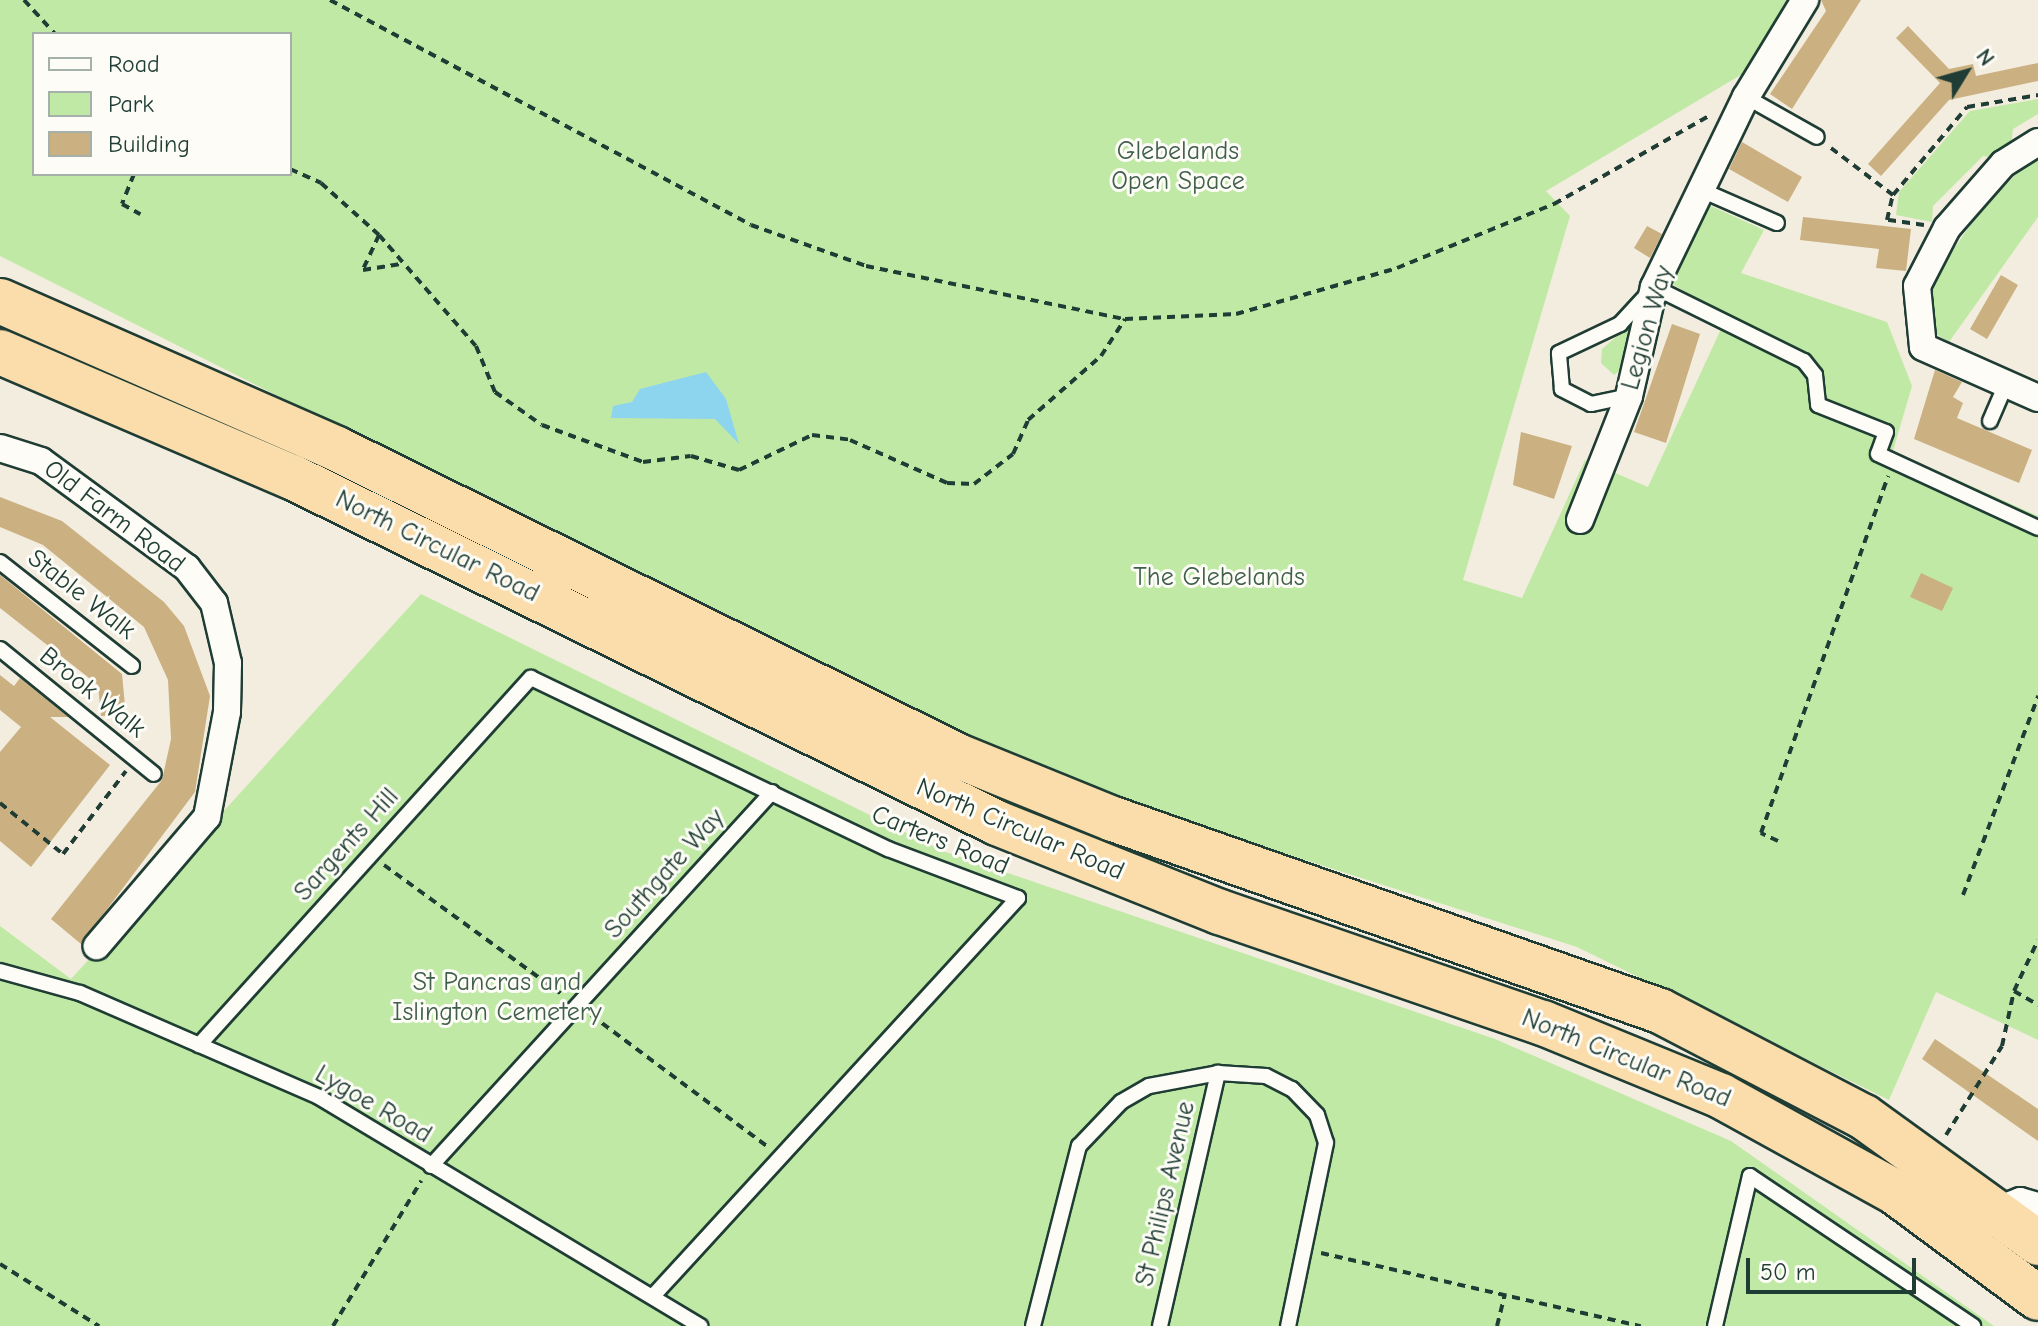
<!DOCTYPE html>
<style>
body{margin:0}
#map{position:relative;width:2038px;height:1326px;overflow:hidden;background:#f3eddf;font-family:"Comic Neue",sans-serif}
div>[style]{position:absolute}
.green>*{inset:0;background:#c0e9a5}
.water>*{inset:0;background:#8dd4ee}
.building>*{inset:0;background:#cbb081}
.path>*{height:4px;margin-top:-2px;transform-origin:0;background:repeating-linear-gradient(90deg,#1f3d34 0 8px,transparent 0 14px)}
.roads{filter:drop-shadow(2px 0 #1f3d34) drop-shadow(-2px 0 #1f3d34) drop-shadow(0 2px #1f3d34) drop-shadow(0 -2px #1f3d34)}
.service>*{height:14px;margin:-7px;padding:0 7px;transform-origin:7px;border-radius:7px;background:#fdfcf7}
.minor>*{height:26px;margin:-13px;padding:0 13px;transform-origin:13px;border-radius:13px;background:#fdfcf7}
.trunk>*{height:44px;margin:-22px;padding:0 22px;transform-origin:22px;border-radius:22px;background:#faddab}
span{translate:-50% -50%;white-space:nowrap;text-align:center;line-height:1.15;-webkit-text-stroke:6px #fdfcf7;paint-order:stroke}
.park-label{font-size:26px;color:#3f5f4b}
.street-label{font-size:26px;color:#1f3d34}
.legend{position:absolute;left:32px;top:32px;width:260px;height:144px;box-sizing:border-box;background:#fdfcf7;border:2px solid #a4b0a9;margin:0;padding:10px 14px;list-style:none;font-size:24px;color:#1f3d34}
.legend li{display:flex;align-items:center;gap:16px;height:40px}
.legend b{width:40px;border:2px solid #a4b0a9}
.north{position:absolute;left:1926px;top:32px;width:80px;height:80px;-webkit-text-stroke:6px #fdfcf7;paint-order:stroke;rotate:53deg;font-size:22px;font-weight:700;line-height:32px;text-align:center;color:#1f3d34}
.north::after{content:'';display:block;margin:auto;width:28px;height:36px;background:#1f3d34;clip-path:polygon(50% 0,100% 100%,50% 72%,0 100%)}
.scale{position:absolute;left:1746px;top:1258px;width:170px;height:36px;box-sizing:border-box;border:4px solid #1f3d34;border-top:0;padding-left:10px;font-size:24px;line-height:28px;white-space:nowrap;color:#1f3d34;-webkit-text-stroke:6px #fdfcf7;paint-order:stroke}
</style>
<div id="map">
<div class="green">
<div style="clip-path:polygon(evenodd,0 0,1788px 0,1744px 73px,1546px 191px,1570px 216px,1463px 580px,1522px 598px,1585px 460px,1648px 487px,1727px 316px,1667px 281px,1702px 202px,1764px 230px,1741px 273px,1887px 322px,1912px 386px,1893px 451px,2038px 516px,2038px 1040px,1936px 992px,1889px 1100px,1577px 947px,1114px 799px,883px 701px,0 256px,0 0,34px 34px,290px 34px,290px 174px,34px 174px,34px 34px)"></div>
<div style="clip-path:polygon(2038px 99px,2038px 114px,2013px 129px,2011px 147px,1996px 158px,1983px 156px,1933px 206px,1932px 222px,1896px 215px,1899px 192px,1970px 111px)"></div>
<div style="clip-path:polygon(2038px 152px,2038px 217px,1949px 342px,1936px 334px,1929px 285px,1980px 211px)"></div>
<div style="clip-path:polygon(1636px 320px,1626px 366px,1614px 375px,1601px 363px,1602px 349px)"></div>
<div style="clip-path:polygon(421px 594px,943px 851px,1495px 1039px,1731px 1141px,1994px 1326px,0 1326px,0 926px,71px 979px)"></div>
</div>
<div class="water">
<div style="clip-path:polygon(706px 372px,726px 399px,739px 444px,715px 419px,611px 418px,613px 406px,632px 402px,640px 389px)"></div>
</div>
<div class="building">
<div style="clip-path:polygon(1821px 0,1861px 0,1792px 109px,1770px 94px,1826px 11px)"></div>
<div style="clip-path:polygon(1908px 26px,1949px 69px,1973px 64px,1976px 76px,2038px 63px,2038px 81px,1949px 100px,1881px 176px,1868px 164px,1940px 83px,1896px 38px)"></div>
<div style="clip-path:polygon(1742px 142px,1802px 177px,1788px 202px,1729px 169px)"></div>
<div style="clip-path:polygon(1803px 217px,1911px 229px,1906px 271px,1876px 268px,1879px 249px,1800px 240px)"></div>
<div style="clip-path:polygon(1647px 226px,1662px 234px,1650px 258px,1634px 248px)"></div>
<div style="clip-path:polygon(2001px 275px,2018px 285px,1987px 339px,1970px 329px)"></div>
<div style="clip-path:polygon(1672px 324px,1700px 334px,1666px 443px,1634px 432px)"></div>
<div style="clip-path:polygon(1935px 370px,1962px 382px,1953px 397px,1963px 403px,1957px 418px,2032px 450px,2019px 483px,1914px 439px)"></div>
<div style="clip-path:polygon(1521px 432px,1572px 446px,1554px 499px,1513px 485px)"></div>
<div style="clip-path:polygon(0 497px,62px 521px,164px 602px,184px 626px,210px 696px,195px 792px,81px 944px,51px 919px,162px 780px,171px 739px,168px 680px,144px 627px,43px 545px,0 527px)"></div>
<div style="clip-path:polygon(1921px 573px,1953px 588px,1942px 611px,1910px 597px)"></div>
<div style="clip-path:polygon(0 575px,122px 674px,126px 716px,101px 716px,98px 685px,0 608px)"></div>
<div style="clip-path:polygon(0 675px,14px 686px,20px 678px,68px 717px,50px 717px,110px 765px,31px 867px,0 841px,0 752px,21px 727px,0 710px)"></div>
<div style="clip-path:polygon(1935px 1039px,2038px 1109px,2038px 1141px,1922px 1059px)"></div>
</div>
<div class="path">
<div style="left:24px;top:0;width:46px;rotate:47.6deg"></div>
<div style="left:330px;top:0;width:477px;rotate:28.1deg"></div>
<div style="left:751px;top:225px;width:122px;rotate:19.6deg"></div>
<div style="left:866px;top:266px;width:264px;rotate:11.6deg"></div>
<div style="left:1125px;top:319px;width:111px;rotate:-2.6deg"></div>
<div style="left:1236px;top:314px;width:167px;rotate:-15.9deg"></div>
<div style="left:1397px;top:268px;width:170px;rotate:-22.2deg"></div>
<div style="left:1554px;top:204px;width:178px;rotate:-29.6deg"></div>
<div style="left:1831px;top:148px;width:78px;rotate:37.2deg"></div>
<div style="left:290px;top:169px;width:34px;rotate:24deg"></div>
<div style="left:321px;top:183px;width:78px;rotate:41.9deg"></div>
<div style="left:379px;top:235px;width:147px;rotate:48.9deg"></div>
<div style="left:476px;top:346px;width:50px;rotate:67.6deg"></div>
<div style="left:495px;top:392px;width:57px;rotate:35.1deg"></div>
<div style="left:542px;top:425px;width:108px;rotate:20.1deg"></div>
<div style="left:643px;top:462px;width:48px;rotate:-7.1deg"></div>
<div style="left:691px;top:456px;width:50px;rotate:16.3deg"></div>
<div style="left:739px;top:470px;width:81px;rotate:-25.6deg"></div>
<div style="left:812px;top:435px;width:38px;rotate:7deg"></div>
<div style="left:850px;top:440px;width:106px;rotate:23.9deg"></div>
<div style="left:947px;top:483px;width:27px;rotate:2deg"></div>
<div style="left:974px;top:484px;width:49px;rotate:-37.6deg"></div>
<div style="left:1013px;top:454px;width:37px;rotate:-66deg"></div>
<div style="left:1028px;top:420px;width:97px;rotate:-41.2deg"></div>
<div style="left:1101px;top:356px;width:44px;rotate:-57deg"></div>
<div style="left:134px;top:174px;width:32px;rotate:112deg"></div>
<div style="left:122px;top:204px;width:21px;rotate:29deg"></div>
<div style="left:1924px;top:225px;width:37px;rotate:-172deg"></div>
<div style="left:1887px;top:220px;width:26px;rotate:-77deg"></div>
<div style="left:1893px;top:195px;width:115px;rotate:-49.9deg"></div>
<div style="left:1967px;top:107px;width:72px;rotate:-9.6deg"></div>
<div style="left:379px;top:235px;width:38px;rotate:115deg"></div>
<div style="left:363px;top:270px;width:38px;rotate:-9deg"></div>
<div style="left:0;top:803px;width:81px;rotate:39deg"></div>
<div style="left:63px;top:854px;width:104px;rotate:-52.8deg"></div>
<div style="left:1778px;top:841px;width:19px;rotate:-155deg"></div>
<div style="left:1761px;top:833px;width:379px;rotate:-70.4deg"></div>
<div style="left:384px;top:865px;width:223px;rotate:36deg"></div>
<div style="left:1963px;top:895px;width:213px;rotate:-69.3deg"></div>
<div style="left:2014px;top:991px;width:28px;rotate:30deg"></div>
<div style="left:591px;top:1015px;width:219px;rotate:36.7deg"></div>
<div style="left:1946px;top:1135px;width:105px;rotate:-57.8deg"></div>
<div style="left:2002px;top:1046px;width:56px;rotate:-77.7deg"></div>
<div style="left:2014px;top:991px;width:56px;rotate:-64.8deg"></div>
<div style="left:1321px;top:1253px;width:328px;rotate:12.9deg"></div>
<div style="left:0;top:1264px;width:117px;rotate:32.1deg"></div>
<div style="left:333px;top:1326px;width:170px;rotate:-58.7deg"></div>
<div style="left:1497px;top:1326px;width:33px;rotate:-76deg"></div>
</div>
<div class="roads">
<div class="service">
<div style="left:1746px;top:97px;width:81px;rotate:29.4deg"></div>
<div style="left:1699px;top:189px;width:85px;rotate:23.6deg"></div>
<div style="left:1629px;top:396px;width:39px;rotate:168deg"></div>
<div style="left:1591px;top:404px;width:33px;rotate:-153deg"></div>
<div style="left:1562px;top:389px;width:36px;rotate:-95deg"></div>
<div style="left:1559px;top:353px;width:68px;rotate:-25.4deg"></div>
<div style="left:1620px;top:324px;width:50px;rotate:-47.4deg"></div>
<div style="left:1654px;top:287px;width:167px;rotate:26.3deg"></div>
<div style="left:1804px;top:361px;width:18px;rotate:52deg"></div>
<div style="left:1815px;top:375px;width:30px;rotate:84deg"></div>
<div style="left:1818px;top:405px;width:73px;rotate:21.7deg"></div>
<div style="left:1886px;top:432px;width:23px;rotate:110deg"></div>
<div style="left:1878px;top:454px;width:176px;rotate:24.8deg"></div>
<div style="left:1990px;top:421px;width:40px;rotate:-66.6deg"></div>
<div style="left:0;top:562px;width:168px;rotate:38.2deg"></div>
<div style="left:0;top:649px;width:198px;rotate:39.1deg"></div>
<div style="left:0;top:971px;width:83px;rotate:15.4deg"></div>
<div style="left:80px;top:993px;width:261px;rotate:23.5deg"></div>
<div style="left:319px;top:1097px;width:445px;rotate:31deg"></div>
<div style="left:199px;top:1045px;width:495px;rotate:-47.9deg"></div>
<div style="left:531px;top:678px;width:396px;rotate:25.6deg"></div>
<div style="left:888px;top:849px;width:139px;rotate:20.7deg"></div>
<div style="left:1018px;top:898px;width:540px;rotate:132.52deg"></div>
<div style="left:431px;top:1166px;width:506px;rotate:-47.64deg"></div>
<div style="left:1033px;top:1326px;width:186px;rotate:-75.7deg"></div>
<div style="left:1079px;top:1146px;width:61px;rotate:-46.3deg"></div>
<div style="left:1121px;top:1102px;width:32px;rotate:-30deg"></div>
<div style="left:1149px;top:1086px;width:70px;rotate:-10.7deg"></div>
<div style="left:1218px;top:1073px;width:48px;rotate:3.6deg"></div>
<div style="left:1266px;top:1076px;width:29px;rotate:27deg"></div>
<div style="left:1292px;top:1089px;width:36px;rotate:46deg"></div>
<div style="left:1317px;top:1115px;width:29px;rotate:72deg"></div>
<div style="left:1326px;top:1143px;width:187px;rotate:101.7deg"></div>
<div style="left:1160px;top:1326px;width:260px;rotate:-77.1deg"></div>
<div style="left:1715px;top:1326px;width:154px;rotate:-76.9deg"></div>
<div style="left:1750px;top:1176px;width:269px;rotate:33.9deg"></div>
</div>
<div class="minor">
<div style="left:2038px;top:142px;width:41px;rotate:147.8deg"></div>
<div style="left:2003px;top:164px;width:85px;rotate:131.2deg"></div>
<div style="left:1947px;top:228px;width:65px;rotate:117.3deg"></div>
<div style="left:1917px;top:286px;width:61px;rotate:84.4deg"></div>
<div style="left:1923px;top:347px;width:126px;rotate:23.9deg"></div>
<div style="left:0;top:448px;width:43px;rotate:17.6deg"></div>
<div style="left:41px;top:461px;width:181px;rotate:36.2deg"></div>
<div style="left:187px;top:568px;width:44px;rotate:52.4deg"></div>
<div style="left:214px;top:603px;width:62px;rotate:76.9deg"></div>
<div style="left:228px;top:663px;width:49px;rotate:91.2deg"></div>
<div style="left:227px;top:712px;width:107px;rotate:100.8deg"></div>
<div style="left:207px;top:817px;width:170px;rotate:130.5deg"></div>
<div style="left:1580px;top:520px;width:133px;rotate:-68.4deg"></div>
<div style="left:1629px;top:396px;width:112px;rotate:-77.1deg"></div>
<div style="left:1654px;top:287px;width:211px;rotate:-64.2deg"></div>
<div style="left:1746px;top:97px;width:114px;rotate:-58.7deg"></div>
<div style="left:1997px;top:1210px;width:25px;rotate:-21deg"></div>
<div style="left:2020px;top:1201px;width:19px;rotate:16deg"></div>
</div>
<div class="trunk">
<div style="left:0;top:301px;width:368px;rotate:23.7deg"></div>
<div style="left:337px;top:449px;width:695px;rotate:26.31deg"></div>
<div style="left:960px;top:757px;width:165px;rotate:22.1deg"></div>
<div style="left:1113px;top:819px;width:580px;rotate:19.34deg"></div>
<div style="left:1660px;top:1011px;width:230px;rotate:27.5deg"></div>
<div style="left:1864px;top:1117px;width:215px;rotate:35.9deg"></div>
<div style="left:0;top:352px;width:318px;rotate:23.2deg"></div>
<div style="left:292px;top:477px;width:785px;rotate:26.14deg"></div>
<div style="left:997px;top:823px;width:240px;rotate:21.8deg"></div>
<div style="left:1220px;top:912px;width:342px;rotate:19deg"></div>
<div style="left:1543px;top:1023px;width:192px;rotate:22.3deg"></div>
<div style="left:1721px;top:1096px;width:199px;rotate:28.9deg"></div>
<div style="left:1895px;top:1192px;width:178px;rotate:36.5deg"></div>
</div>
</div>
<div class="park-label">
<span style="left:1178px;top:167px">Glebelands<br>Open Space</span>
<span style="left:1219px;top:578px">The Glebelands</span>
<span style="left:497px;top:998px">St Pancras and<br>Islington Cemetery</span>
</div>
<div class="street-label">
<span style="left:1648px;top:328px;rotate:-74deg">Legion Way</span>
<span style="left:114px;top:517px;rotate:37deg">Old Farm Road</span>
<span style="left:437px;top:547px;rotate:26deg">North Circular Road</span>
<span style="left:81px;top:595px;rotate:38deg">Stable Walk</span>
<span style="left:92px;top:693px;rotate:39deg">Brook Walk</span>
<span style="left:1020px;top:830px;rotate:23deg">North Circular Road</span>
<span style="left:940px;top:841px;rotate:22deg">Carters Road</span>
<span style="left:347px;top:845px;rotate:-48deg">Sargents Hill</span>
<span style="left:665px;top:874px;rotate:-48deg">Southgate Way</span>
<span style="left:1626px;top:1059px;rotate:22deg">North Circular Road</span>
<span style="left:373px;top:1105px;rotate:30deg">Lygoe Road</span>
<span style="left:1166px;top:1194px;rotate:-77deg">St Philips Avenue</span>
</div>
<ul class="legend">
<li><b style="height:10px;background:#fdfcf7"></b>Road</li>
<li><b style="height:22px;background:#c0e9a5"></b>Park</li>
<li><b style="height:22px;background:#cbb081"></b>Building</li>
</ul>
<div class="north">N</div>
<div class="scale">50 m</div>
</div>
